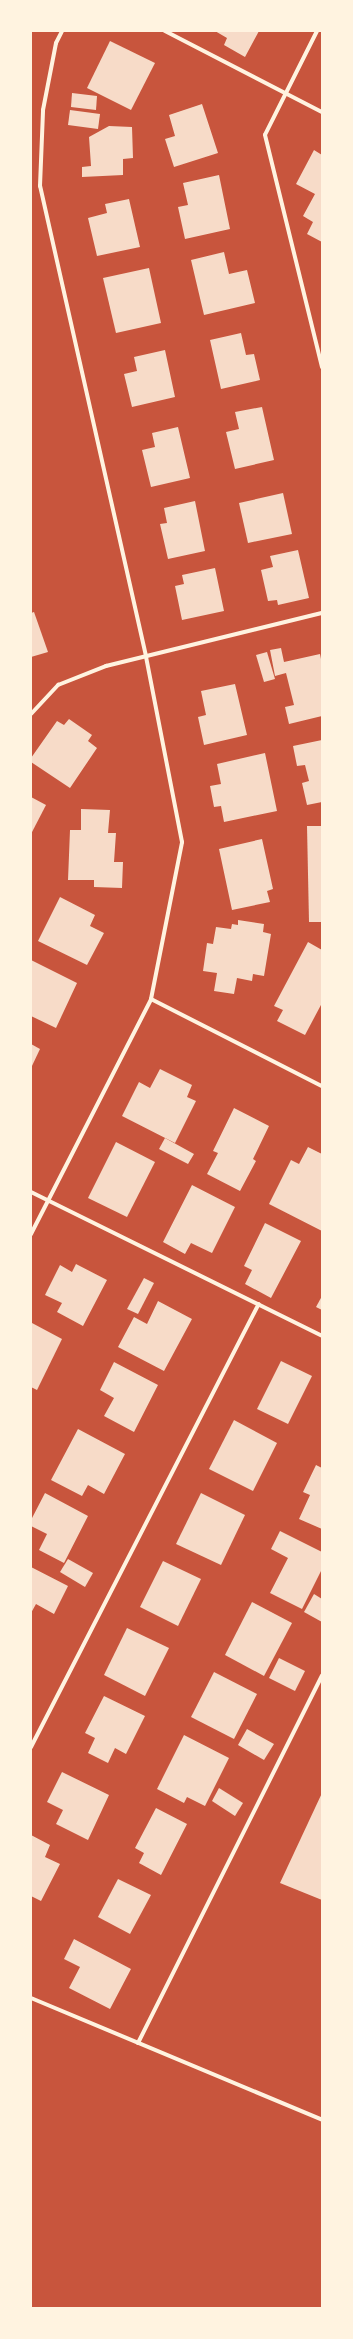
<!DOCTYPE html>
<style>
body{margin:0}
#map{position:relative;width:353px;height:2339px;overflow:hidden;background:#c8553d;font-family:Roboto,sans-serif}
div>[style]{position:absolute}
.building>*{inset:0;background:#f7dbc8}
.minor>*{height:4px;margin:-2px;padding:0 2px;transform-origin:2px;border-radius:2px;background:#fff3e0}
span{translate:-50% -50%;white-space:nowrap;text-align:center;line-height:1.15;-webkit-text-stroke:3px #fff3e0;paint-order:stroke}
.frame{position:absolute;inset:0;border:32px solid #fff3e0;pointer-events:none}
</style>
<div id="map">
<div class="building">
<div style="clip-path:polygon(215px 31px,259px 31px,245px 57px,224px 45px,227px 38px)"></div>
<div style="clip-path:polygon(110px 41px,155px 63px,131px 110px,87px 88px)"></div>
<div style="clip-path:polygon(72px 93px,97px 96px,96px 110px,71px 107px)"></div>
<div style="clip-path:polygon(202px 104px,218px 153px,174px 167px,165px 139px,175px 136px,169px 115px)"></div>
<div style="clip-path:polygon(70px 110px,100px 114px,98px 129px,68px 125px)"></div>
<div style="clip-path:polygon(109px 126px,132px 127px,133px 158px,123px 159px,123px 175px,82px 177px,82px 167px,91px 166px,89px 137px)"></div>
<div style="clip-path:polygon(314px 150px,322px 155px,322px 242px,307px 234px,313px 222px,303px 216px,315px 194px,296px 184px)"></div>
<div style="clip-path:polygon(219px 175px,230px 229px,185px 239px,178px 207px,188px 205px,183px 183px)"></div>
<div style="clip-path:polygon(129px 199px,140px 247px,97px 256px,88px 218px,107px 213px,105px 204px)"></div>
<div style="clip-path:polygon(224px 252px,229px 274px,247px 270px,255px 303px,204px 315px,191px 260px)"></div>
<div style="clip-path:polygon(149px 268px,161px 323px,116px 333px,103px 278px)"></div>
<div style="clip-path:polygon(241px 333px,246px 355px,254px 354px,260px 380px,221px 389px,210px 340px)"></div>
<div style="clip-path:polygon(165px 350px,175px 397px,132px 407px,124px 374px,137px 371px,134px 357px)"></div>
<div style="clip-path:polygon(262px 407px,274px 460px,235px 469px,226px 432px,239px 429px,235px 412px)"></div>
<div style="clip-path:polygon(178px 427px,190px 478px,151px 487px,142px 450px,155px 447px,152px 433px)"></div>
<div style="clip-path:polygon(283px 493px,292px 534px,248px 543px,239px 503px)"></div>
<div style="clip-path:polygon(195px 501px,205px 551px,168px 559px,160px 524px,167px 523px,164px 508px)"></div>
<div style="clip-path:polygon(298px 550px,309px 598px,278px 605px,277px 600px,268px 601px,261px 570px,273px 567px,270px 556px)"></div>
<div style="clip-path:polygon(215px 568px,224px 611px,182px 620px,175px 586px,184px 584px,182px 575px)"></div>
<div style="clip-path:polygon(34px 612px,48px 652px,31px 657px,31px 613px)"></div>
<div style="clip-path:polygon(281px 648px,284px 662px,320px 654px,322px 664px,322px 716px,289px 724px,285px 707px,294px 705px,286px 673px,275px 676px,270px 650px)"></div>
<div style="clip-path:polygon(267px 652px,275px 679px,264px 682px,256px 655px)"></div>
<div style="clip-path:polygon(235px 684px,247px 735px,204px 745px,198px 717px,206px 715px,201px 691px)"></div>
<div style="clip-path:polygon(69px 719px,92px 735px,88px 741px,97px 748px,70px 788px,31px 762px,31px 758px,57px 721px,64px 725px)"></div>
<div style="clip-path:polygon(322px 740px,322px 802px,307px 805px,302px 783px,309px 781px,305px 765px,297px 766px,293px 746px)"></div>
<div style="clip-path:polygon(265px 753px,277px 811px,224px 822px,221px 806px,214px 807px,210px 786px,221px 784px,217px 764px)"></div>
<div style="clip-path:polygon(31px 797px,46px 805px,31px 834px)"></div>
<div style="clip-path:polygon(81px 809px,110px 810px,108px 833px,116px 833px,114px 862px,123px 862px,122px 888px,94px 887px,94px 880px,68px 880px,70px 830px,81px 830px)"></div>
<div style="clip-path:polygon(307px 826px,322px 826px,322px 922px,309px 922px)"></div>
<div style="clip-path:polygon(262px 839px,273px 889px,267px 891px,270px 902px,232px 910px,219px 849px)"></div>
<div style="clip-path:polygon(60px 897px,95px 915px,90px 926px,104px 933px,87px 965px,38px 941px)"></div>
<div style="clip-path:polygon(238px 920px,264px 924px,263px 932px,271px 934px,264px 976px,253px 974px,252px 981px,237px 978px,234px 994px,214px 991px,217px 973px,203px 971px,207px 943px,213px 944px,216px 927px,231px 929px,232px 924px,238px 925px)"></div>
<div style="clip-path:polygon(308px 942px,322px 950px,322px 1003px,305px 1035px,277px 1021px,283px 1010px,274px 1006px)"></div>
<div style="clip-path:polygon(31px 960px,77px 983px,56px 1028px,31px 1016px)"></div>
<div style="clip-path:polygon(31px 1044px,40px 1049px,31px 1068px)"></div>
<div style="clip-path:polygon(160px 1069px,192px 1085px,187px 1097px,196px 1101px,175px 1143px,122px 1116px,139px 1082px,150px 1088px)"></div>
<div style="clip-path:polygon(234px 1108px,269px 1126px,253px 1159px,256px 1161px,240px 1191px,207px 1174px,218px 1153px,213px 1151px)"></div>
<div style="clip-path:polygon(165px 1138px,194px 1154px,188px 1164px,159px 1149px)"></div>
<div style="clip-path:polygon(116px 1142px,155px 1162px,127px 1217px,88px 1198px)"></div>
<div style="clip-path:polygon(308px 1147px,322px 1154px,322px 1231px,269px 1204px,291px 1160px,299px 1164px)"></div>
<div style="clip-path:polygon(192px 1185px,235px 1207px,212px 1253px,191px 1243px,185px 1254px,163px 1242px)"></div>
<div style="clip-path:polygon(265px 1223px,301px 1241px,271px 1298px,245px 1284px,252px 1270px,244px 1266px)"></div>
<div style="clip-path:polygon(76px 1264px,107px 1280px,83px 1326px,57px 1312px,62px 1303px,45px 1295px,60px 1265px,72px 1272px)"></div>
<div style="clip-path:polygon(144px 1278px,154px 1283px,138px 1314px,127px 1309px)"></div>
<div style="clip-path:polygon(322px 1296px,322px 1310px,316px 1307px)"></div>
<div style="clip-path:polygon(158px 1301px,192px 1319px,164px 1371px,118px 1347px,134px 1317px,147px 1324px)"></div>
<div style="clip-path:polygon(32px 1323px,62px 1339px,37px 1390px,31px 1387px)"></div>
<div style="clip-path:polygon(281px 1361px,312px 1376px,288px 1424px,257px 1409px)"></div>
<div style="clip-path:polygon(114px 1362px,158px 1385px,134px 1432px,104px 1416px,114px 1398px,100px 1390px)"></div>
<div style="clip-path:polygon(234px 1420px,277px 1443px,253px 1491px,209px 1469px)"></div>
<div style="clip-path:polygon(78px 1429px,125px 1454px,104px 1494px,88px 1485px,82px 1496px,51px 1480px)"></div>
<div style="clip-path:polygon(316px 1465px,322px 1468px,322px 1529px,299px 1519px,310px 1495px,303px 1492px)"></div>
<div style="clip-path:polygon(45px 1493px,88px 1516px,64px 1563px,39px 1550px,47px 1534px,31px 1526px,31px 1520px)"></div>
<div style="clip-path:polygon(201px 1493px,245px 1515px,221px 1565px,176px 1544px)"></div>
<div style="clip-path:polygon(280px 1531px,322px 1552px,322px 1569px,302px 1609px,270px 1593px,288px 1558px,271px 1549px)"></div>
<div style="clip-path:polygon(68px 1559px,93px 1573px,85px 1587px,60px 1572px)"></div>
<div style="clip-path:polygon(163px 1561px,201px 1579px,178px 1626px,140px 1607px)"></div>
<div style="clip-path:polygon(31px 1567px,68px 1586px,54px 1614px,36px 1604px,31px 1613px)"></div>
<div style="clip-path:polygon(314px 1594px,322px 1599px,322px 1622px,304px 1612px)"></div>
<div style="clip-path:polygon(252px 1602px,292px 1623px,264px 1676px,225px 1655px)"></div>
<div style="clip-path:polygon(127px 1628px,169px 1648px,145px 1696px,104px 1675px)"></div>
<div style="clip-path:polygon(279px 1658px,305px 1671px,295px 1691px,269px 1678px)"></div>
<div style="clip-path:polygon(214px 1672px,257px 1694px,234px 1739px,191px 1717px)"></div>
<div style="clip-path:polygon(104px 1696px,145px 1716px,126px 1754px,115px 1748px,108px 1763px,88px 1753px,95px 1738px,85px 1733px)"></div>
<div style="clip-path:polygon(247px 1729px,274px 1744px,264px 1760px,238px 1745px)"></div>
<div style="clip-path:polygon(184px 1735px,229px 1758px,205px 1806px,187px 1797px,184px 1803px,157px 1789px)"></div>
<div style="clip-path:polygon(62px 1772px,109px 1795px,88px 1840px,56px 1824px,63px 1810px,47px 1802px)"></div>
<div style="clip-path:polygon(219px 1788px,243px 1803px,235px 1816px,212px 1801px)"></div>
<div style="clip-path:polygon(322px 1793px,322px 1900px,280px 1883px)"></div>
<div style="clip-path:polygon(156px 1808px,187px 1824px,161px 1875px,139px 1863px,144px 1853px,135px 1848px)"></div>
<div style="clip-path:polygon(31px 1835px,50px 1845px,45px 1857px,60px 1864px,41px 1901px,31px 1896px)"></div>
<div style="clip-path:polygon(118px 1879px,151px 1895px,130px 1934px,98px 1917px)"></div>
<div style="clip-path:polygon(74px 1939px,131px 1969px,110px 2009px,69px 1988px,80px 1967px,64px 1959px)"></div>
</div>
<div class="minor">
<div style="left:165px;top:31px;width:177px;rotate:27.3deg"></div>
<div style="left:317px;top:31px;width:116px;rotate:116.6deg"></div>
<div style="left:265px;top:135px;width:239px;rotate:76.2deg"></div>
<div style="left:31px;top:714px;width:40px;rotate:-47deg"></div>
<div style="left:58px;top:685px;width:52px;rotate:-21.6deg"></div>
<div style="left:106px;top:666px;width:222px;rotate:-13.8deg"></div>
<div style="left:151px;top:999px;width:192px;rotate:27deg"></div>
<div style="left:31px;top:1192px;width:325px;rotate:26.3deg"></div>
<div style="left:31px;top:1234px;width:264px;rotate:-62.9deg"></div>
<div style="left:151px;top:999px;width:160px;rotate:-78.8deg"></div>
<div style="left:182px;top:842px;width:189px;rotate:-101deg"></div>
<div style="left:146px;top:656px;width:482px;rotate:-102.7deg"></div>
<div style="left:40px;top:186px;width:76px;rotate:-87.7deg"></div>
<div style="left:43px;top:110px;width:68px;rotate:-79deg"></div>
<div style="left:56px;top:43px;width:13px;rotate:-63deg"></div>
<div style="left:31px;top:1747px;width:498px;rotate:-62.8deg"></div>
<div style="left:31px;top:1998px;width:316px;rotate:22.7deg"></div>
<div style="left:138px;top:2043px;width:411px;rotate:-63.4deg"></div>
</div>
<div class="frame"></div>
</div>
